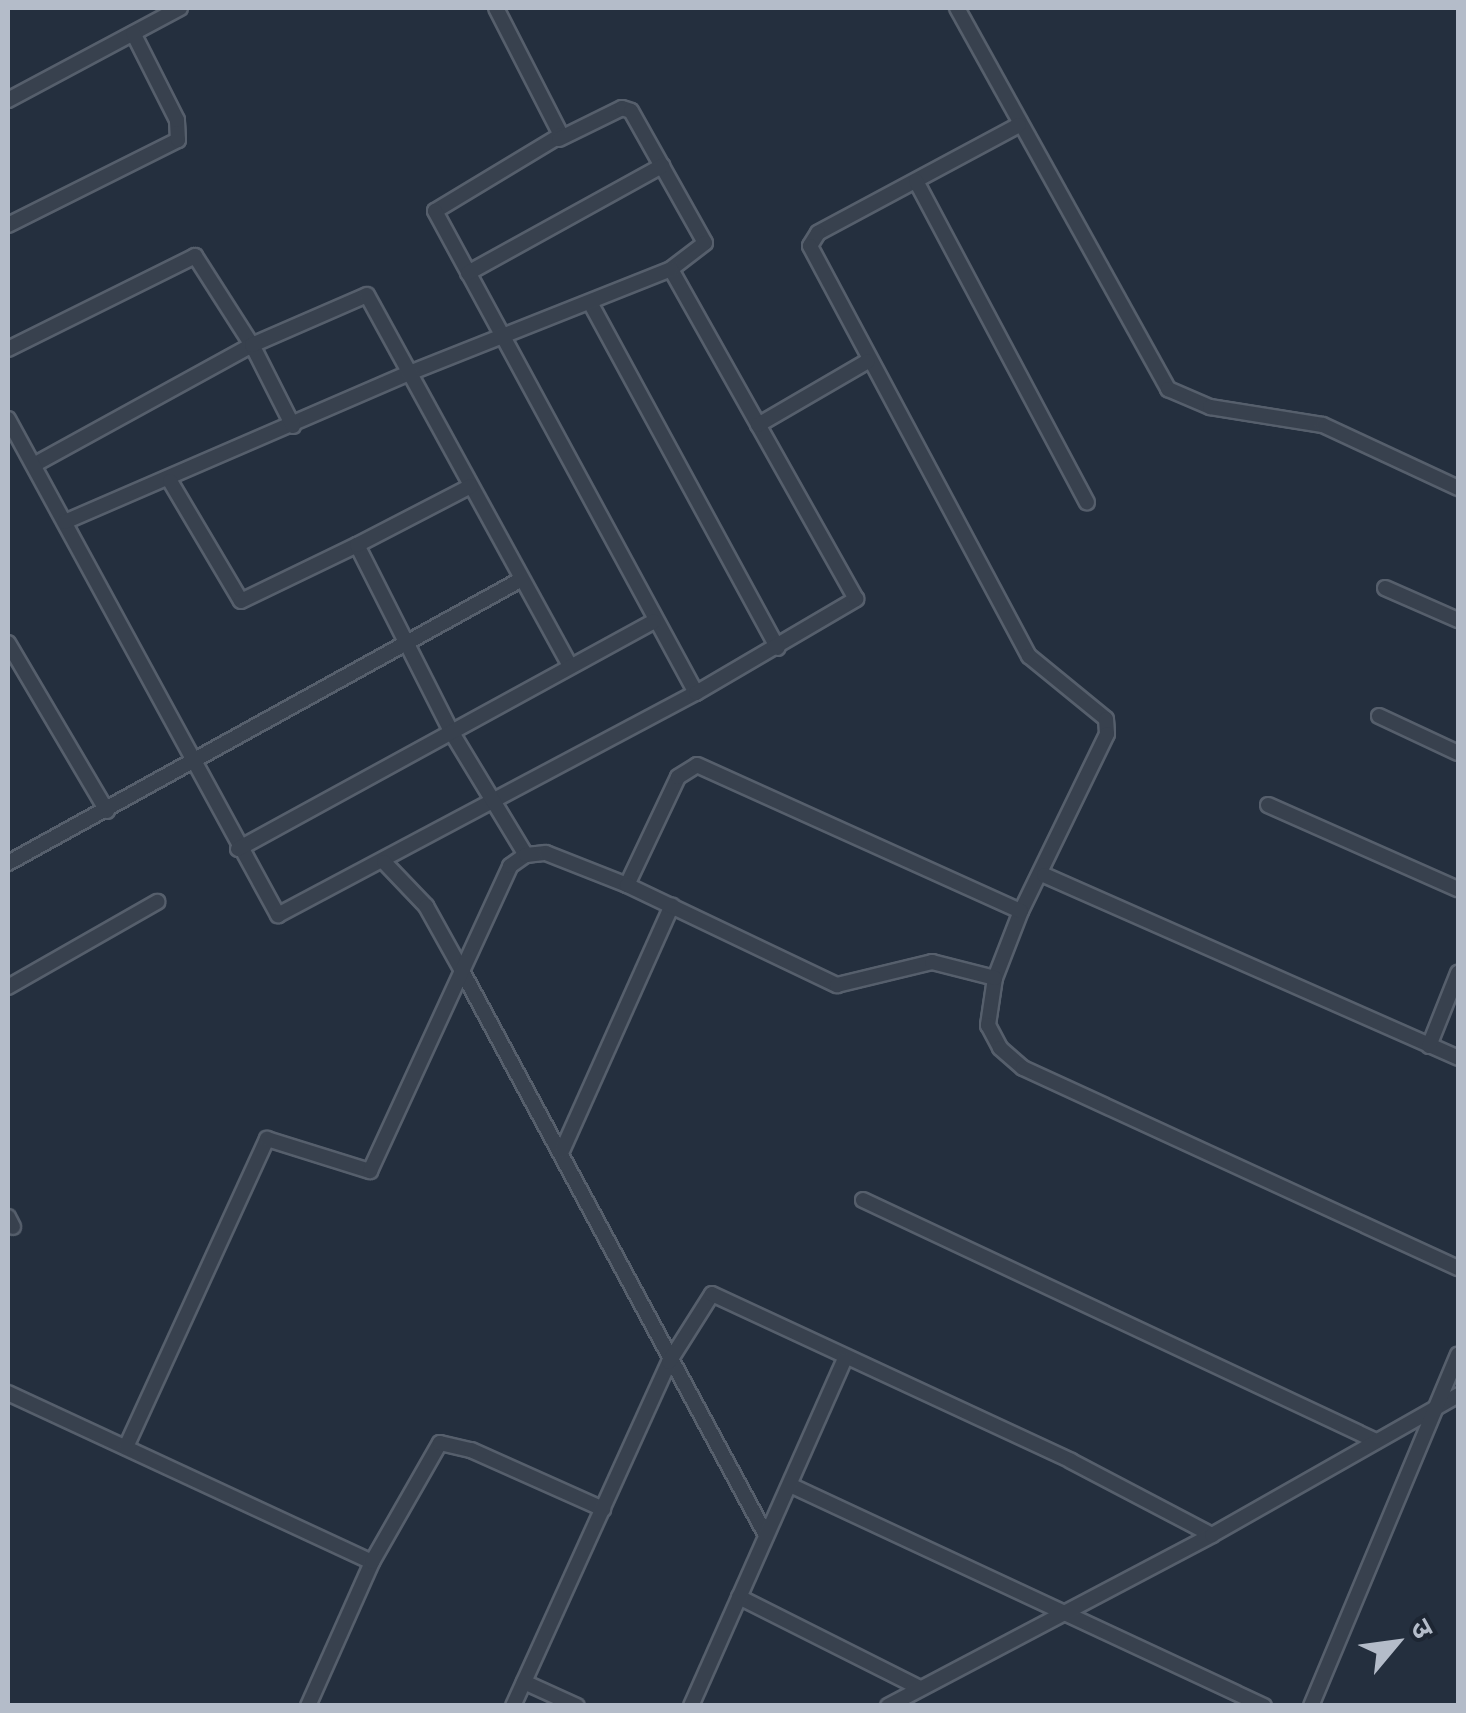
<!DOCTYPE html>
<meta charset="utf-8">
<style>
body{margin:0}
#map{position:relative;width:1466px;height:1713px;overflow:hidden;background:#242f3e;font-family:"PT Sans","Noto Sans Devanagari",sans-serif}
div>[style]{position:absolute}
.roads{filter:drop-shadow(2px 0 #565f6c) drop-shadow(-2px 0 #565f6c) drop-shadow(0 2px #565f6c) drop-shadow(0 -2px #565f6c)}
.street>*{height:14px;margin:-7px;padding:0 7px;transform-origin:7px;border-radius:7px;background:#38414e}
span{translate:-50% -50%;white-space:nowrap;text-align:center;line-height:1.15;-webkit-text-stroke:10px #1d2633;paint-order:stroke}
.frame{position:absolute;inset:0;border:10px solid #b4bcc9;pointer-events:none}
.north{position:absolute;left:1346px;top:1593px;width:100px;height:100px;-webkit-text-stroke:8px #1d2633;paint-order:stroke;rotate:61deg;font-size:28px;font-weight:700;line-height:40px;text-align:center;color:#b4bcc9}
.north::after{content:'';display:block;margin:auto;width:35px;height:45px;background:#b4bcc9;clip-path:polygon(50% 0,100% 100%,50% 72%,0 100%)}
</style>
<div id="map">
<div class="roads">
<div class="street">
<div style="left:496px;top:8px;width:143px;rotate:62.9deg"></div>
<div style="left:561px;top:135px;width:147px;rotate:148.9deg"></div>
<div style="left:435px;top:211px;width:548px;rotate:61.56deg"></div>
<div style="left:957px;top:8px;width:436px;rotate:61deg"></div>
<div style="left:1168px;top:389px;width:46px;rotate:23.2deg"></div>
<div style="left:1210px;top:407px;width:114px;rotate:9.1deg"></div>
<div style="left:1323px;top:425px;width:149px;rotate:25deg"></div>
<div style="left:8px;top:100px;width:195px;rotate:-28.1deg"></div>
<div style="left:1019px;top:125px;width:228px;rotate:151.8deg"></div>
<div style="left:818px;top:233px;width:15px;rotate:122deg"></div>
<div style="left:810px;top:246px;width:465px;rotate:61.9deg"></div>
<div style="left:1029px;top:656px;width:99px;rotate:39.3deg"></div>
<div style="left:1106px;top:719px;width:15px;rotate:86deg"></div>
<div style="left:1107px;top:734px;width:197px;rotate:115.9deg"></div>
<div style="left:1021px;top:911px;width:72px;rotate:111.2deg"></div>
<div style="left:995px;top:978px;width:48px;rotate:98.5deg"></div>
<div style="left:988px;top:1025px;width:26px;rotate:62deg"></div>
<div style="left:1000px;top:1048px;width:30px;rotate:41deg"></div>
<div style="left:1023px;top:1068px;width:479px;rotate:24.7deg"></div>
<div style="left:559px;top:139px;width:70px;rotate:-26.2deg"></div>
<div style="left:622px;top:108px;width:9px;rotate:18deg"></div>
<div style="left:631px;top:111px;width:151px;rotate:60.7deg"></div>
<div style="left:705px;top:243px;width:43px;rotate:142.6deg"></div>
<div style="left:916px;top:181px;width:364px;rotate:62deg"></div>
<div style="left:8px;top:225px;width:190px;rotate:-26.6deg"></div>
<div style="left:178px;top:140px;width:20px;rotate:-93deg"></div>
<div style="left:177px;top:120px;width:97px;rotate:-116.8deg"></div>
<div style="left:468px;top:273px;width:222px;rotate:-28.9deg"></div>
<div style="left:592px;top:306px;width:389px;rotate:61.5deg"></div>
<div style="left:8px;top:349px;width:209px;rotate:-26.4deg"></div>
<div style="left:195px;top:256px;width:106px;rotate:57.4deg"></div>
<div style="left:252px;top:345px;width:249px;rotate:151.2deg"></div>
<div style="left:8px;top:419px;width:565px;rotate:61.44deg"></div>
<div style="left:278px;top:915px;width:473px;rotate:-28deg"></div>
<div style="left:696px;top:693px;width:186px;rotate:-30.4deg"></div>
<div style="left:856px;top:599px;width:378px;rotate:-119.3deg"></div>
<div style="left:671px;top:269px;width:282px;rotate:158.3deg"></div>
<div style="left:409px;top:373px;width:375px;rotate:156.6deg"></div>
<div style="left:758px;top:425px;width:127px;rotate:-30.2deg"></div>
<div style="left:293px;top:426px;width:91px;rotate:-116.8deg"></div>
<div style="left:252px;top:345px;width:125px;rotate:-23.5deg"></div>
<div style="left:367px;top:295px;width:423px;rotate:61.3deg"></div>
<div style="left:170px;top:481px;width:139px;rotate:59.4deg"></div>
<div style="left:241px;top:601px;width:129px;rotate:-25.8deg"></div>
<div style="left:357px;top:545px;width:211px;rotate:63.2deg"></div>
<div style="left:452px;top:733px;width:143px;rotate:58.8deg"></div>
<div style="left:357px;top:545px;width:128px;rotate:-27.4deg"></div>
<div style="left:1385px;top:588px;width:80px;rotate:23.7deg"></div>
<div style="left:8px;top:643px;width:195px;rotate:59.5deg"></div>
<div style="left:1379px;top:716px;width:87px;rotate:25.1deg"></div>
<div style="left:1268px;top:805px;width:208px;rotate:23.9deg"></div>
<div style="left:238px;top:849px;width:474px;rotate:-28.7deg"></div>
<div style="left:384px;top:862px;width:61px;rotate:46.3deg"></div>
<div style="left:426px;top:906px;width:74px;rotate:61deg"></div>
<div style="left:462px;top:971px;width:641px;rotate:61.68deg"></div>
<div style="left:8px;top:863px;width:587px;rotate:-28.92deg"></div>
<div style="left:1044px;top:875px;width:453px;rotate:23.8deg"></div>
<div style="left:627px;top:885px;width:119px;rotate:-64.7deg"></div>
<div style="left:678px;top:777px;width:22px;rotate:-32deg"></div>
<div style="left:697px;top:765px;width:355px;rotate:24.3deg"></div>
<div style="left:8px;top:987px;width:172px;rotate:-29.7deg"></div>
<div style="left:1429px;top:1046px;width:79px;rotate:-68.3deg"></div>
<div style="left:562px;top:1151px;width:269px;rotate:-65.9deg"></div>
<div style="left:863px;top:1200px;width:567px;rotate:25.16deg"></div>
<div style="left:8px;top:1217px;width:11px;rotate:63deg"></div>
<div style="left:8px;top:1393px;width:401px;rotate:24.9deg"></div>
<div style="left:126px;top:1447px;width:339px;rotate:-65.4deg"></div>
<div style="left:267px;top:1139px;width:108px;rotate:17.3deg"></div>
<div style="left:370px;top:1171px;width:336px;rotate:-65.3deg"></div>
<div style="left:510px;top:866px;width:19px;rotate:-35deg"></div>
<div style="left:526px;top:855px;width:20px;rotate:-6deg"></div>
<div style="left:546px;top:853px;width:87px;rotate:21.6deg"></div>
<div style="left:627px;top:885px;width:233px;rotate:25.5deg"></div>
<div style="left:837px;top:985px;width:98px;rotate:-13.6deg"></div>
<div style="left:932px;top:962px;width:65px;rotate:14.3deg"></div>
<div style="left:790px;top:1485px;width:523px;rotate:25deg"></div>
<div style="left:739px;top:1597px;width:203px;rotate:26.7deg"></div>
<div style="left:524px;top:1682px;width:58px;rotate:24.4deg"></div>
<div style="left:308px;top:1706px;width:158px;rotate:-66deg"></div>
<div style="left:372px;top:1562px;width:137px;rotate:-60.3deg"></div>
<div style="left:440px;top:1443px;width:32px;rotate:13deg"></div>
<div style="left:471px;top:1450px;width:145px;rotate:24.1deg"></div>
<div style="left:513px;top:1706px;width:378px;rotate:-65.6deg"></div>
<div style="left:669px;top:1362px;width:80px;rotate:-57.7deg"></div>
<div style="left:712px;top:1294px;width:396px;rotate:24.9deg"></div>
<div style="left:1071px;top:1461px;width:159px;rotate:27.7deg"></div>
<div style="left:691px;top:1706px;width:378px;rotate:-66.1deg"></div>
<div style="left:888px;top:1706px;width:366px;rotate:-27.8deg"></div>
<div style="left:1212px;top:1535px;width:283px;rotate:-29.6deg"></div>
<div style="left:1311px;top:1706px;width:381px;rotate:-67.3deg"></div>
</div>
</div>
<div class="frame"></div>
<div class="north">उ</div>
</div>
